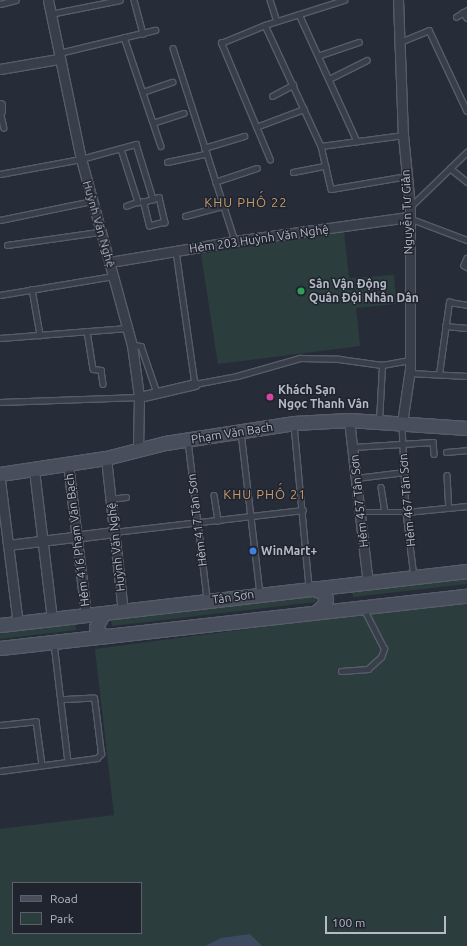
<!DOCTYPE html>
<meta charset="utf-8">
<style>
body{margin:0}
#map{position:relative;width:467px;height:946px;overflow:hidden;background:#262d39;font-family:Ubuntu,sans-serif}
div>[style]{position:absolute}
.green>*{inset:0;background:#2c3d3e}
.water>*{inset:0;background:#3e4a60}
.roads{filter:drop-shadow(1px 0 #575d68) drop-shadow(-1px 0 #575d68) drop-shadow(0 1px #575d68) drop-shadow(0 -1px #575d68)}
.lane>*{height:4.5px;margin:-2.25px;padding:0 2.25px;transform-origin:2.25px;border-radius:2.25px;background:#393f4a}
.street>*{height:9px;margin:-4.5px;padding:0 4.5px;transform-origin:4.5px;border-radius:4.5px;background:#393f4a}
.secondary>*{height:13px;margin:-6.5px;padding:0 6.5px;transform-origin:6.5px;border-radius:6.5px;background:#484e5c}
.dots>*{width:11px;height:11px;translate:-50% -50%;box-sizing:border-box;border:2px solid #1f242f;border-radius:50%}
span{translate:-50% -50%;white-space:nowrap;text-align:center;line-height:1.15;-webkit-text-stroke:3px #1f242f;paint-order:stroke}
.street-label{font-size:12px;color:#b5bac5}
.poi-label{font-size:12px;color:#b5bac5;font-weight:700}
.left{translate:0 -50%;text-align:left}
.neighbourhood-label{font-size:13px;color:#c69a6f;letter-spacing:1px}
.legend{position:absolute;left:12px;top:882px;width:130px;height:52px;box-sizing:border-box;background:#1f242f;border:1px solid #5b606b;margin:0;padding:5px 7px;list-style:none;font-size:12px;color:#b5bac5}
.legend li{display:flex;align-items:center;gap:8px;height:20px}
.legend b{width:20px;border:1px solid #5b606b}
.scale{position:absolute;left:325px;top:916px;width:121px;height:18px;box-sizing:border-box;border:2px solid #b5bac5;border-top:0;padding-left:5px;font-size:12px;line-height:14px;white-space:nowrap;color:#b5bac5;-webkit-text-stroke:3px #1f242f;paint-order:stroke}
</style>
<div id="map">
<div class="green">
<div style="clip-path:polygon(344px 232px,349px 278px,394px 275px,396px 304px,356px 308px,360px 346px,218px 364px,201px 254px)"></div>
<div style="clip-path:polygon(467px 569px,467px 584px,353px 597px,351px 582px)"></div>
<div style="clip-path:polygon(314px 587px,316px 602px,112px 626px,110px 613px)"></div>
<div style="clip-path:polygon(evenodd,467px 600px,467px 946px,0 946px,0 829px,114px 815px,95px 649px,467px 600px,13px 883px,141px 883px,141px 933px,13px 933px,13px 883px)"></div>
<div style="clip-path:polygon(73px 617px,76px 630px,0 639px,0 625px)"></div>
</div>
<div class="water">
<div style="clip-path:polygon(250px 934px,262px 946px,205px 946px,221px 938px)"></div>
</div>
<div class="roads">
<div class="lane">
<div style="left:134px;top:0;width:35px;rotate:75deg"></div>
<div style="left:270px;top:0;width:22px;rotate:72deg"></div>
<div style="left:0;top:4px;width:16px;rotate:-14deg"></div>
<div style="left:463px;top:12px;width:7px;rotate:56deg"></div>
<div style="left:50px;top:14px;width:71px;rotate:-11.3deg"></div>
<div style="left:299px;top:14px;width:140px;rotate:65.5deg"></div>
<div style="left:456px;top:17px;width:13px;rotate:-32deg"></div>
<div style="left:265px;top:25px;width:133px;rotate:65.2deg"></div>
<div style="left:321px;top:146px;width:44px;rotate:76.9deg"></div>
<div style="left:331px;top:189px;width:77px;rotate:-9.7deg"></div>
<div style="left:124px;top:37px;width:115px;rotate:71.3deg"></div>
<div style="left:400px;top:42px;width:31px;rotate:-22deg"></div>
<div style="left:429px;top:30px;width:89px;rotate:64.9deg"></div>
<div style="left:173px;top:48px;width:203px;rotate:72.2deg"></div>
<div style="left:59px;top:53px;width:99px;rotate:-13.5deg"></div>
<div style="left:318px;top:56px;width:43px;rotate:-18.9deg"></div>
<div style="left:329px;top:79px;width:42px;rotate:-26.6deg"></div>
<div style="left:143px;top:92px;width:31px;rotate:-19deg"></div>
<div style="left:272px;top:96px;width:24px;rotate:-28deg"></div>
<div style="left:0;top:111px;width:17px;rotate:77deg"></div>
<div style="left:153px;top:123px;width:32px;rotate:-18deg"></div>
<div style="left:256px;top:127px;width:51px;rotate:-20.6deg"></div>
<div style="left:321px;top:146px;width:83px;rotate:-7.6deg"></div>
<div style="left:204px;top:148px;width:42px;rotate:-16.7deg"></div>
<div style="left:121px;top:149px;width:56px;rotate:72.2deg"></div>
<div style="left:138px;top:202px;width:12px;rotate:160deg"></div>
<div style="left:270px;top:160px;width:127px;rotate:-112.7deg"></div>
<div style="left:221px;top:43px;width:48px;rotate:-22.2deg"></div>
<div style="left:265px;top:25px;width:83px;rotate:-17.6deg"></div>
<div style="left:167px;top:162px;width:40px;rotate:-12deg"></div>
<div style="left:450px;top:168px;width:22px;rotate:39deg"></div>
<div style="left:293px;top:172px;width:33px;rotate:-11deg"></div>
<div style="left:0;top:174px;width:82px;rotate:-10.5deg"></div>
<div style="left:81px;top:159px;width:57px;rotate:-15.3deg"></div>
<div style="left:136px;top:144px;width:58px;rotate:72.8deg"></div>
<div style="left:153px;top:199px;width:6px;rotate:-18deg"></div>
<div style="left:159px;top:197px;width:26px;rotate:77deg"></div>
<div style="left:165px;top:222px;width:16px;rotate:166deg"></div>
<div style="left:149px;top:226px;width:25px;rotate:-104deg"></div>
<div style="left:143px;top:202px;width:10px;rotate:-17deg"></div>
<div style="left:215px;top:182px;width:44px;rotate:-18.4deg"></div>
<div style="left:411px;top:206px;width:78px;rotate:-44deg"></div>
<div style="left:185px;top:216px;width:39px;rotate:-15deg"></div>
<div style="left:409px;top:218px;width:62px;rotate:20.8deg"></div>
<div style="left:0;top:220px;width:94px;rotate:-11.7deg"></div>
<div style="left:7px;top:245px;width:94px;rotate:-8deg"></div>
<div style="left:176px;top:251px;width:134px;rotate:81.9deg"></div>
<div style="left:195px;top:384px;width:43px;rotate:-10.8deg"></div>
<div style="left:237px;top:376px;width:66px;rotate:-15.9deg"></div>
<div style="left:300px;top:358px;width:39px;rotate:1deg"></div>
<div style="left:339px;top:359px;width:43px;rotate:7.9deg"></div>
<div style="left:382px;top:365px;width:28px;rotate:-10deg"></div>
<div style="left:467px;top:258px;width:8px;rotate:113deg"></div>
<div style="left:464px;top:265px;width:4px;rotate:34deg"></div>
<div style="left:32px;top:289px;width:47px;rotate:80.1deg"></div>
<div style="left:0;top:295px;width:116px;rotate:-9.5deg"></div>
<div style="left:445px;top:326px;width:22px;rotate:5deg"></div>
<div style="left:87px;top:331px;width:38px;rotate:81deg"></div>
<div style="left:93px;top:369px;width:8px;rotate:7deg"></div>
<div style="left:101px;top:370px;width:14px;rotate:82deg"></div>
<div style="left:0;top:338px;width:128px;rotate:-4.5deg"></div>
<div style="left:132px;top:345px;width:9px;rotate:6deg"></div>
<div style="left:141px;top:346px;width:50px;rotate:71.2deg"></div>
<div style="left:409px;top:373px;width:58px;rotate:3deg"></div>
<div style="left:439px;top:374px;width:73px;rotate:-82.1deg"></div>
<div style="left:449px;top:302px;width:18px;rotate:9deg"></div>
<div style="left:0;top:402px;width:139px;rotate:-2.1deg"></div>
<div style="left:379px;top:421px;width:56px;rotate:-86.9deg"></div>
<div style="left:294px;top:425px;width:164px;rotate:84.7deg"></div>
<div style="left:402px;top:425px;width:87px;rotate:87.4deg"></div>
<div style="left:406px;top:512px;width:65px;rotate:83deg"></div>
<div style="left:241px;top:432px;width:162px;rotate:83.3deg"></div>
<div style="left:188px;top:441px;width:159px;rotate:83.1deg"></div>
<div style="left:353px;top:447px;width:80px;rotate:-3.6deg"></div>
<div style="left:433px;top:442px;width:12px;rotate:85deg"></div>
<div style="left:446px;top:452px;width:21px;rotate:-5deg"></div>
<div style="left:447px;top:475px;width:33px;rotate:87deg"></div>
<div style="left:356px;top:478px;width:49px;rotate:-7deg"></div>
<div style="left:381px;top:487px;width:24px;rotate:81deg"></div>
<div style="left:214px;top:495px;width:26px;rotate:81deg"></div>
<div style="left:110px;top:499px;width:16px;rotate:-7deg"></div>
<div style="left:359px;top:512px;width:47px"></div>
<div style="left:406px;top:512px;width:61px;rotate:-5.6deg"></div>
<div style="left:114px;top:532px;width:190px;rotate:-6.6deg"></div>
<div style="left:54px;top:643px;width:120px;rotate:83.3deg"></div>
<div style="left:341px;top:671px;width:27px;rotate:-4deg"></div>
<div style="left:368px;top:669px;width:18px;rotate:-43deg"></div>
<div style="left:381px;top:657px;width:9px;rotate:-69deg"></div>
<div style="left:384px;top:649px;width:44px;rotate:-117.1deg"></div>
<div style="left:0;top:725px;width:36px;rotate:-6deg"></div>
<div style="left:36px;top:721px;width:44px;rotate:82.2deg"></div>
<div style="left:0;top:771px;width:98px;rotate:-7.6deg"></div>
<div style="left:97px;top:758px;width:6px;rotate:-45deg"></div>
<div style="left:101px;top:754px;width:56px;rotate:-97.1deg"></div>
<div style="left:94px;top:698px;width:33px;rotate:177deg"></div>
</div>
<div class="street">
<div style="left:48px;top:0;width:162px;rotate:78.3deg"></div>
<div style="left:81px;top:159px;width:193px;rotate:74.7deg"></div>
<div style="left:132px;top:345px;width:52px;rotate:82.3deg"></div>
<div style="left:139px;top:397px;width:53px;rotate:91.1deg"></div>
<div style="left:398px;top:0;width:135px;rotate:87.9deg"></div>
<div style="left:403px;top:135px;width:72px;rotate:84.4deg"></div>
<div style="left:410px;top:207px;width:162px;rotate:90deg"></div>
<div style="left:410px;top:369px;width:55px;rotate:98.4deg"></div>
<div style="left:0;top:69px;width:59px;rotate:-9.8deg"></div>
<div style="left:0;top:105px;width:6px;rotate:90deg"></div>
<div style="left:110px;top:262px;width:127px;rotate:-9.5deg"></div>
<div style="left:235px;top:241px;width:175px;rotate:-7.9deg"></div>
<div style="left:139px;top:397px;width:57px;rotate:-13.1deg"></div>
<div style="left:349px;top:420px;width:164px;rotate:83.4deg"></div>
<div style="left:106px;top:458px;width:154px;rotate:83.7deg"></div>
<div style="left:68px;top:464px;width:153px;rotate:83.2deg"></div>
<div style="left:34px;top:470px;width:150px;rotate:83.1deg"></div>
<div style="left:0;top:480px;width:145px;rotate:82.9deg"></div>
<div style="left:8px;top:545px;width:107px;rotate:-7deg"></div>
</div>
<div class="secondary">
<div style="left:0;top:474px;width:107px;rotate:-8.6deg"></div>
<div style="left:106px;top:458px;width:61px;rotate:-14.3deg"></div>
<div style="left:165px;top:443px;width:131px;rotate:-8.8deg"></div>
<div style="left:294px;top:423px;width:55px;rotate:-3.1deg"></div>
<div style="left:349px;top:420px;width:118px;rotate:3.9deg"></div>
<div style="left:313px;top:588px;width:11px;rotate:27deg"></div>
<div style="left:323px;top:593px;width:7px;rotate:63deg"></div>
<div style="left:326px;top:599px;width:8px;rotate:113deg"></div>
<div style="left:323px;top:606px;width:8px;rotate:140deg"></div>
<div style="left:103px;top:614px;width:15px;rotate:118deg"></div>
<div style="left:96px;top:627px;width:7px;rotate:63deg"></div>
<div style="left:99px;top:633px;width:8px;rotate:23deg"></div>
<div style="left:0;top:625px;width:470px;rotate:-6.6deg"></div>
<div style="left:0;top:648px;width:470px;rotate:-6.4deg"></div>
</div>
</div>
<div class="dots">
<div style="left:301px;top:291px;background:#2e9e5b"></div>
<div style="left:270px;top:397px;background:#d1479c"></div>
<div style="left:253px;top:551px;background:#3f7fe0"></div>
</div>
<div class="street-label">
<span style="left:407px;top:212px;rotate:-92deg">Nguyễn Tư Giản</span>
<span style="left:99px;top:224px;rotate:74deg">Huỳnh Văn Nghệ</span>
<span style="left:259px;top:239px;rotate:-8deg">Hẻm 203 Huỳnh Văn Nghệ</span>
<span style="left:232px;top:433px;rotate:-9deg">Phạm Văn Bạch</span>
<span style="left:407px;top:500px;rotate:-95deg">Hẻm 467 Tân Sơn</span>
<span style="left:359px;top:501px;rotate:-96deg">Hẻm 457 Tân Sơn</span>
<span style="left:197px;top:520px;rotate:-97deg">Hẻm 417 Tân Sơn</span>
<span style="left:77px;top:540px;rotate:-97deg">Hẻm 416 Phạm Văn Bạch</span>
<span style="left:116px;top:547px;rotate:-96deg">Huỳnh Văn Nghệ</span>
<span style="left:233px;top:597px;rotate:-8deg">Tân Sơn</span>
</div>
<div class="poi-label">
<span class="left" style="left:309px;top:291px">Sân Vận Động<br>Quân Đội Nhân Dân</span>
<span class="left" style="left:278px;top:397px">Khách Sạn<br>Ngọc Thanh Vân</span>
<span class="left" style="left:261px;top:551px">WinMart+</span>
</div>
<div class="neighbourhood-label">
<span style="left:246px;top:202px">KHU PHỐ 22</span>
<span style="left:265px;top:494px">KHU PHỐ 21</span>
</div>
<ul class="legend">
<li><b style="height:5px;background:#484e5c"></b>Road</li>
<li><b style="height:11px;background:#2c3d3e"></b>Park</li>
</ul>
<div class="scale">100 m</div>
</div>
